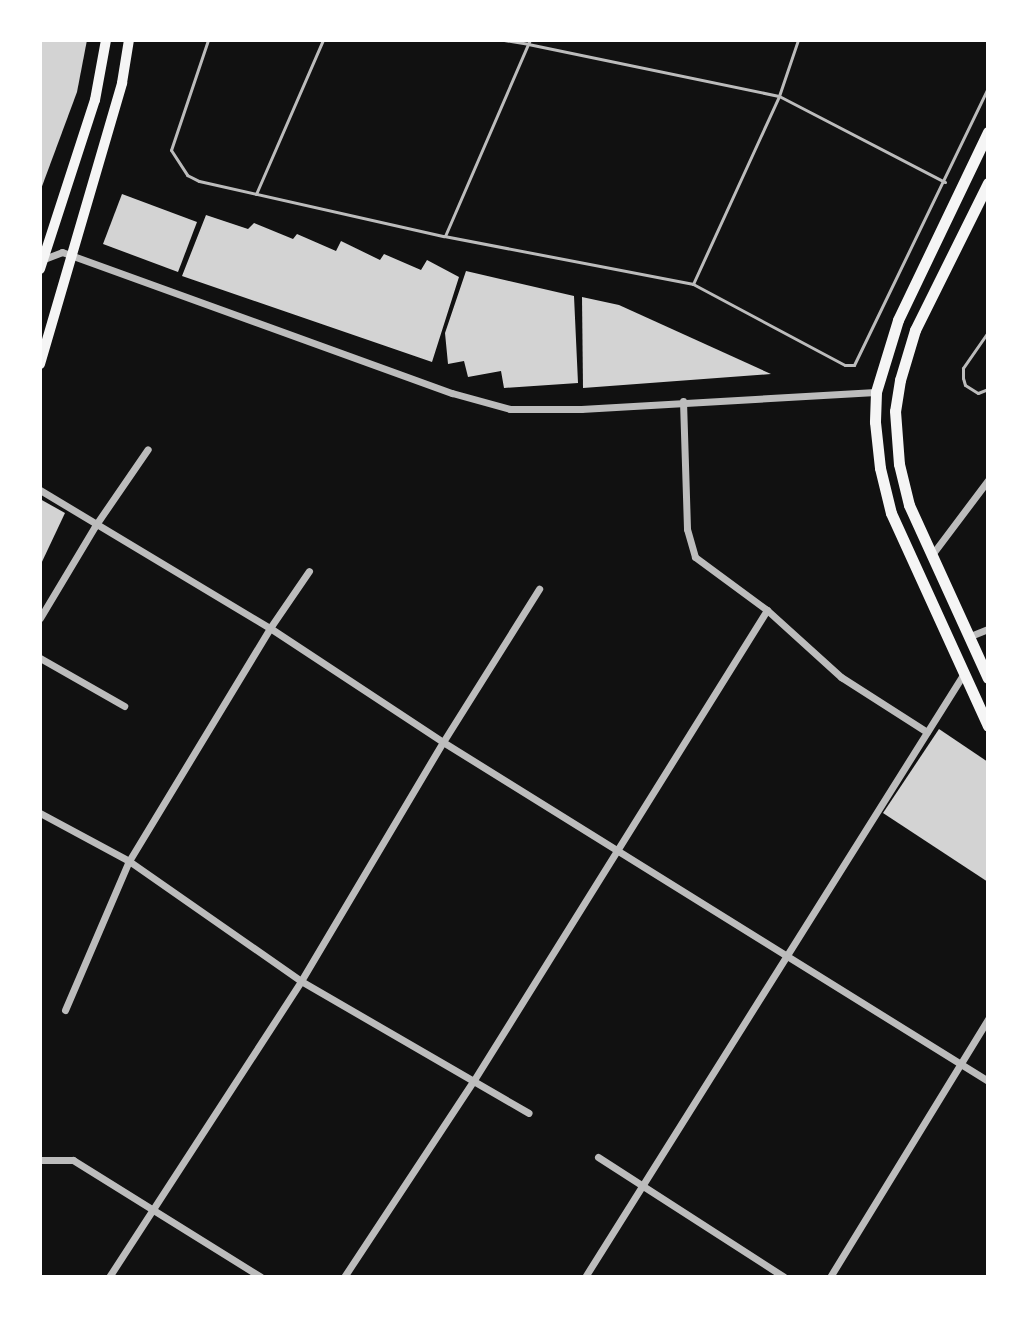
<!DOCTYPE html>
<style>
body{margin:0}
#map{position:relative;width:1028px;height:1317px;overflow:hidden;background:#111;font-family:Poppins,sans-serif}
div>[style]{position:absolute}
.building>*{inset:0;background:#d3d3d3}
.service>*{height:3px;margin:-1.5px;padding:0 1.5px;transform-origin:1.5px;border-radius:1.5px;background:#bcbcbc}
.minor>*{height:7px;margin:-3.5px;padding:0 3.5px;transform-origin:3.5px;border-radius:3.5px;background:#bcbcbc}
.secondary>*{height:10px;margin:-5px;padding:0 5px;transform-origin:5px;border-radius:5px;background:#f5f5f5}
.primary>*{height:11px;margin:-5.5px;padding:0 5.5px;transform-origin:5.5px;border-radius:5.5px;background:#f5f5f5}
span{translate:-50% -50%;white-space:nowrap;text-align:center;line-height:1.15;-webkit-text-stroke:8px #fff;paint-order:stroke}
.frame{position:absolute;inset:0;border:42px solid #fff;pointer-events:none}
</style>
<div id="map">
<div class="building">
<div style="clip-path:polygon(40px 40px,87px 40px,77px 92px,41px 189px)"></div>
<div style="clip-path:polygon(122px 194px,197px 222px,178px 272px,103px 244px)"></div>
<div style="clip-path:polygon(206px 215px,248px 229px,254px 223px,293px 239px,297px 234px,336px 251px,341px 241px,380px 260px,384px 254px,421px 270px,427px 260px,459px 277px,432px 362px,182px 276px)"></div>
<div style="clip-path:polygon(466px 271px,574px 296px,578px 383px,504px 388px,501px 371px,468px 377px,464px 361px,448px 364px,445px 333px)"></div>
<div style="clip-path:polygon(582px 297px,619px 305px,771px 374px,583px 388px)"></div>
<div style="clip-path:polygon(40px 499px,65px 513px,40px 566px)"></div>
<div style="clip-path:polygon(939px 729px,988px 762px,988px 882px,883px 813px)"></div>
</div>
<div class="service">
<div style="left:208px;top:40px;width:116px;rotate:108.6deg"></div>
<div style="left:171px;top:150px;width:30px;rotate:57deg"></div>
<div style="left:187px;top:175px;width:13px;rotate:27deg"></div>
<div style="left:199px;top:181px;width:251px;rotate:12.7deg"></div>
<div style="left:444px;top:236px;width:254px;rotate:10.9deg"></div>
<div style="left:693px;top:284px;width:207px;rotate:-65.4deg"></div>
<div style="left:779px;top:96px;width:59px;rotate:-71.3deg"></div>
<div style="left:504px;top:40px;width:24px;rotate:9deg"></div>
<div style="left:528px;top:44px;width:4px;rotate:-63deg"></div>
<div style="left:256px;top:194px;width:168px;rotate:-66.5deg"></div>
<div style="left:445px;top:236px;width:209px;rotate:-66.6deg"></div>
<div style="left:528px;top:44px;width:256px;rotate:11.7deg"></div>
<div style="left:779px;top:96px;width:187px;rotate:27.4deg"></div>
<div style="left:693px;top:284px;width:172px;rotate:28.1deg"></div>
<div style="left:845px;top:365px;width:9px"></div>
<div style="left:854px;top:365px;width:308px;rotate:-64.2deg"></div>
<div style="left:988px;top:332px;width:44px;rotate:124.8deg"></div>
<div style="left:963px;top:368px;width:10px;rotate:90deg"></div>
<div style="left:963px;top:378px;width:7px;rotate:74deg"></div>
<div style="left:965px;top:385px;width:15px;rotate:32deg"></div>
<div style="left:978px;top:393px;width:11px;rotate:-22deg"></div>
</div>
<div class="minor">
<div style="left:44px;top:259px;width:19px;rotate:-21deg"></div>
<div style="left:62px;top:252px;width:415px;rotate:19.9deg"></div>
<div style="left:452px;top:393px;width:60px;rotate:15.4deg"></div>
<div style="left:510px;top:409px;width:71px"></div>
<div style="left:581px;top:409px;width:295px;rotate:-3.3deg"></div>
<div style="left:683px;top:401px;width:128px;rotate:88.2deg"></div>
<div style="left:687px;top:529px;width:29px;rotate:74deg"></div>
<div style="left:695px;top:557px;width:89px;rotate:36.4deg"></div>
<div style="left:767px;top:610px;width:100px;rotate:42.2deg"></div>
<div style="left:841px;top:677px;width:102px;rotate:32.6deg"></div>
<div style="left:40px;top:490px;width:268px;rotate:31deg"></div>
<div style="left:270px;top:628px;width:207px;rotate:33.4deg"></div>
<div style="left:443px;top:742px;width:642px;rotate:31.88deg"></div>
<div style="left:931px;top:556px;width:95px;rotate:-53.1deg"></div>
<div style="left:40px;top:618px;width:107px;rotate:-59.1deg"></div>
<div style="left:95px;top:526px;width:93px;rotate:-55.5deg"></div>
<div style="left:968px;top:637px;width:22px;rotate:-22deg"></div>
<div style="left:40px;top:658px;width:97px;rotate:29.7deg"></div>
<div style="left:40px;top:813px;width:101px;rotate:28.3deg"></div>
<div style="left:129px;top:861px;width:210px;rotate:34.9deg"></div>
<div style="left:301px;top:981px;width:263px;rotate:30.1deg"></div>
<div style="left:65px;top:1010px;width:162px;rotate:-66.8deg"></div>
<div style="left:129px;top:861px;width:272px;rotate:-58.8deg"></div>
<div style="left:270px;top:628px;width:69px;rotate:-55.6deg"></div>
<div style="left:598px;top:1157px;width:221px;rotate:32.8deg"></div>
<div style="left:40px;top:1160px;width:33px"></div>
<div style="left:73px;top:1160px;width:221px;rotate:31.9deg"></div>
<div style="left:109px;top:1277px;width:353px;rotate:-57deg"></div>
<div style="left:301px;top:981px;width:278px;rotate:-59.3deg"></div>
<div style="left:443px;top:742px;width:181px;rotate:-57.9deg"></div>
<div style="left:344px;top:1277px;width:236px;rotate:-56.6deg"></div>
<div style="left:474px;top:1080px;width:554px;rotate:-58.06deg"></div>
<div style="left:585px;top:1277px;width:711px;rotate:-57.88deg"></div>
<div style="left:830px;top:1277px;width:303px;rotate:-58.5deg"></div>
</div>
<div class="secondary">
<div style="left:40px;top:269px;width:178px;rotate:-72deg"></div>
<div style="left:95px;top:100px;width:61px;rotate:-79.6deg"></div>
<div style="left:40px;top:364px;width:293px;rotate:-73.7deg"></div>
<div style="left:122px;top:83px;width:44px;rotate:-80.8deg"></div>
</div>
<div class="primary">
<div style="left:988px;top:132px;width:208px;rotate:115.6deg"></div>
<div style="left:898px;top:320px;width:75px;rotate:107deg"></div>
<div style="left:876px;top:392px;width:30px;rotate:92deg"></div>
<div style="left:875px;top:422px;width:46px;rotate:83.8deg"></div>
<div style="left:880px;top:468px;width:46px;rotate:76.3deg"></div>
<div style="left:891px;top:513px;width:234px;rotate:65.5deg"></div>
<div style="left:988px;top:183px;width:164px;rotate:116.4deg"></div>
<div style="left:915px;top:330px;width:52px;rotate:106.7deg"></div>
<div style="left:900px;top:380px;width:31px;rotate:99deg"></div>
<div style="left:895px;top:411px;width:53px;rotate:85.7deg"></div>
<div style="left:899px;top:464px;width:42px;rotate:76.3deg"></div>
<div style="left:909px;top:505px;width:190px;rotate:65.5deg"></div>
</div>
<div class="frame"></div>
</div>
